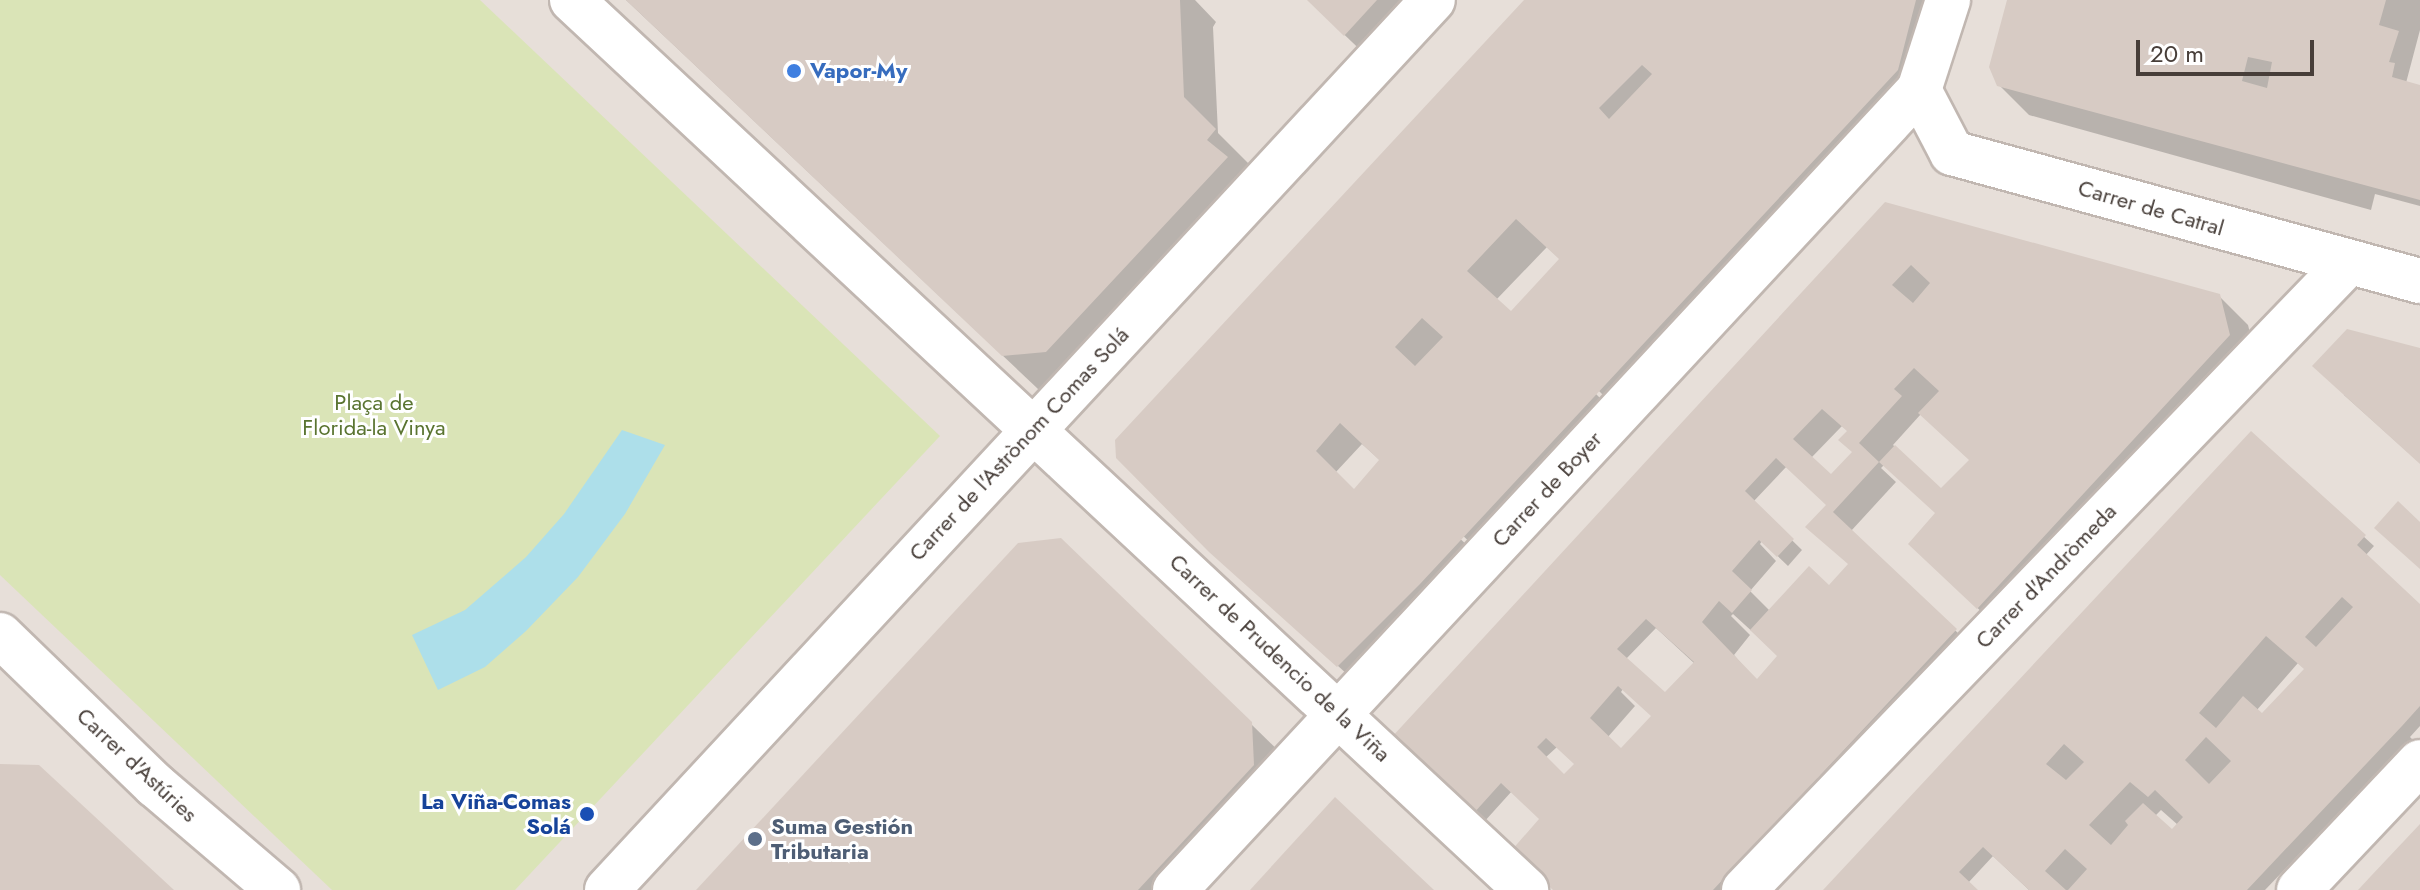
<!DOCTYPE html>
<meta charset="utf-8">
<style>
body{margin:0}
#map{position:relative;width:2420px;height:890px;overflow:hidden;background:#f4efea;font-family:Jost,sans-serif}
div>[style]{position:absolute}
.residential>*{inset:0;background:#e7dfd9}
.green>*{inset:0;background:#dae4b7}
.water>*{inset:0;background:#addfea}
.shadow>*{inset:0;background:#0003}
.building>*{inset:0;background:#d7cbc4}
.roads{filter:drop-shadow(2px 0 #c1b7b1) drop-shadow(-2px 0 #c1b7b1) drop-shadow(0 2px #c1b7b1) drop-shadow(0 -2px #c1b7b1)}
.minor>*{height:44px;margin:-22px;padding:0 22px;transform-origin:22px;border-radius:22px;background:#fff}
.dots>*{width:22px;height:22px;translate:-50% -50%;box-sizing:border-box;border:4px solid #fff;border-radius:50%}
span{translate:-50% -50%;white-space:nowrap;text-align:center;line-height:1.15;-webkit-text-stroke:6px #fff;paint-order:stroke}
.shop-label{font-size:22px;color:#366cbe;font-weight:700}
.left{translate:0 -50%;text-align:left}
.street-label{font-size:22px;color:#473e39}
.park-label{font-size:22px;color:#5a7431}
.transit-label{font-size:22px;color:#164399;font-weight:700}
.right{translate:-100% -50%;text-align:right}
.service-label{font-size:22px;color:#4e5e75;font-weight:700}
.scale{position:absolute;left:2136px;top:40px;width:178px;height:36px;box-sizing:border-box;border:4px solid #473e39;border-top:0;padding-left:10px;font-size:24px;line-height:28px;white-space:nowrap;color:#473e39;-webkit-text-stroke:6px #fff;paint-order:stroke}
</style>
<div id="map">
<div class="residential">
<div style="clip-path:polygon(0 0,2420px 0,2420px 890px,0 890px)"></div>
</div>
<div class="green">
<div style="clip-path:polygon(0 0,480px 0,940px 436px,515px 890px,332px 890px,0 575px)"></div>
</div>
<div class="water">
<div style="clip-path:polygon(622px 430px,665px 445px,625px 514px,578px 577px,526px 631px,485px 667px,438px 690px,412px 635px,465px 610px,526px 557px,564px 514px)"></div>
</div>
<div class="shadow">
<div style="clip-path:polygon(626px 0,1195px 0,1216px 22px,1213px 27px,1218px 133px,1249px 164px,1241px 173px,1261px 193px,1081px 386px,1038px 389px)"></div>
<div style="clip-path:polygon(1308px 0,1434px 0,1374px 63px)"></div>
<div style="clip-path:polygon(evenodd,1526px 0,1957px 0,1930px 103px,1618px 410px,1596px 388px,1596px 394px,1622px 420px,1482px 554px,1456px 529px,1453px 532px,1470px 548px,1348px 675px,1210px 550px,1526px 0,1547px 247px,1561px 260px,1523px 326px,1496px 300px,1547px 247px,1526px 0,1362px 444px,1381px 461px,1354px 492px,1335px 473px,1362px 444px)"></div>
<div style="clip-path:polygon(2009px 0,2420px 0,2420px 30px,2406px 83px,2420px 87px,2420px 206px,2375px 194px,2371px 210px,2029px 115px,1999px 85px)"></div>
<div style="clip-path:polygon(evenodd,1885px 205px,2219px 296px,2248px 325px,2258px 365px,1987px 617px,1910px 544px,1937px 513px,1884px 465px,1881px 468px,1896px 482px,1851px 531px,1981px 655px,1839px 794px,1817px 772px,1817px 778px,1846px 808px,1798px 859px,1801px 862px,1776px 890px,1554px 890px,1543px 820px,1512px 791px,1484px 822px,1404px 747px,1885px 205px,1921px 414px,1971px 461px,1941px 491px,1893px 445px,1921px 414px,1885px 205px,1842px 426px,1849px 432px,1854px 453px,1831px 477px,1811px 458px,1842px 426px,1885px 205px,1787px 466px,1828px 505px,1850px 565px,1829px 588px,1770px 611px,1750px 591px,1776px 561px,1760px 544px,1762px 541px,1788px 566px,1802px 550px,1753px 502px,1787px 466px,1885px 205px,1733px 614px,1780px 657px,1757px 682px,1734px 655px,1750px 635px,1731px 616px,1733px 614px,1885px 205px,1656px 628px,1695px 664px,1665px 695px,1626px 659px,1656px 628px,1885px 205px,1623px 689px,1653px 717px,1621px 751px,1607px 738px,1635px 706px,1621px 692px,1623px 689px,1885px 205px,1557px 747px,1576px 764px,1565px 777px,1545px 758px,1557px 747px)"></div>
<div style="clip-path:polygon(2420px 351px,2420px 463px,2344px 395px)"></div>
<div style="clip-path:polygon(evenodd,2251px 434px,2374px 546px,2365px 556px,2420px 606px,2420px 726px,2410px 737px,2419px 746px,2343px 827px,2334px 818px,2265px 890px,2029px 890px,1993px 856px,1968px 883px,1975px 890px,1826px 890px,2251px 434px,2298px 663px,2306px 670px,2262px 716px,2256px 711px,2298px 663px,2251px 434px,2161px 810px,2178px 825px,2172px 832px,2155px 816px,2161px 810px)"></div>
<div style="clip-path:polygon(1251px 724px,1285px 757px,1201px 890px,698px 890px)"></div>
</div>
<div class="building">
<div style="clip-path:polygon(626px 0,1180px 0,1184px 97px,1216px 129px,1207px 140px,1228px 157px,1046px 352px,1002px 356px)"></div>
<div style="clip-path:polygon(1307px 0,1377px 0,1344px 36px)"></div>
<div style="clip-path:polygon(evenodd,1524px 0,1916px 0,1898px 70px,1420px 584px,1337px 667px,1209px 552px,1116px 458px,1115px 440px,1524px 0,1642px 65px,1652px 74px,1609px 119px,1599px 108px,1642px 65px,1524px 0,1516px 219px,1559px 259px,1511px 311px,1467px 271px,1516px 219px,1524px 0,1422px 318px,1443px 337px,1415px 366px,1395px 347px,1422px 318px,1524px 0,1340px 423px,1379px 460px,1354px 489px,1316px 451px,1340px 423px)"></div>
<div style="clip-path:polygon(evenodd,2007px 0,2386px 0,2379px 25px,2399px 31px,2389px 62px,2395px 63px,2392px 77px,2420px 85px,2420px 200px,1997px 86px,1989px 67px,2007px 0,2248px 57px,2272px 62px,2267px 88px,2242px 81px,2248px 57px)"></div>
<div style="clip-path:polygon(evenodd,1885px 202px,2220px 294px,2230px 335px,1977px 609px,1908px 544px,1935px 513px,1879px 462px,1895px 445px,1941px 488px,1969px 460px,1918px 413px,1939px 391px,1914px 368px,1894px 389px,1902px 396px,1859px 443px,1879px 462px,1833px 512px,1957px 629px,1713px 890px,1553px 890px,1511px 851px,1539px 819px,1501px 783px,1473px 814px,1391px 738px,1885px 202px,1911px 265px,1930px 283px,1913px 303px,1892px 285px,1911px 265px,1885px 202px,1822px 409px,1847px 431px,1838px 440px,1852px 452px,1831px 474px,1793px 439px,1822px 409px,1885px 202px,1776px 458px,1826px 505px,1805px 527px,1848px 564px,1829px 585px,1809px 566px,1750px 630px,1777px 656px,1757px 679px,1702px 622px,1719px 601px,1732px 613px,1752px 590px,1732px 571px,1759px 540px,1777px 557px,1794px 539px,1745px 491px,1776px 458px,1885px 202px,1646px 619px,1694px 662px,1665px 692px,1617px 649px,1646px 619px,1885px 202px,1618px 686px,1651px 716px,1621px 748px,1590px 718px,1618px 686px,1885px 202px,1546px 738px,1574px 764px,1564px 774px,1537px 747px,1546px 738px)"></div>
<div style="clip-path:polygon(2347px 329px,2420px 348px,2420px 464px,2312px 366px)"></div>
<div style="clip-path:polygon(evenodd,2251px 431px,2366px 535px,2357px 545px,2420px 604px,2420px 706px,2402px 726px,2247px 890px,2068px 890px,2087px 869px,2065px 849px,2045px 871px,2066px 890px,2029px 890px,1983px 847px,1959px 872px,1978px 890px,1823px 890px,2251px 431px,2342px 597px,2353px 607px,2316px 647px,2305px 637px,2342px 597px,2251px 431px,2266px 636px,2304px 669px,2262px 713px,2243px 696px,2216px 728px,2199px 713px,2266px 636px,2251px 431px,2206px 737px,2231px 761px,2209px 784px,2185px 760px,2206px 737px,2251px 431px,2064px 744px,2084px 762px,2066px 780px,2046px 764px,2064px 744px,2251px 431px,2130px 782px,2148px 797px,2155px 790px,2183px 817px,2172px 829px,2143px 803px,2125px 821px,2128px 825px,2111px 845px,2089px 825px,2130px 782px)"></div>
<div style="clip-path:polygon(2398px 501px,2420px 522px,2420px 569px,2374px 528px)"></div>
<div style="clip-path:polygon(1061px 538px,1252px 722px,1254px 765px,1138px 890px,696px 890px,1018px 543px)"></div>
<div style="clip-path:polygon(0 764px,39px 765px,174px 890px,0 890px)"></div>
<div style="clip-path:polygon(1335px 797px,1434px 890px,1250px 890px)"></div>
<div style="clip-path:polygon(2420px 824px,2420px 890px,2358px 890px,2371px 876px)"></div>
</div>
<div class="roads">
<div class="minor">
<div style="left:572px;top:0;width:1305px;rotate:43.01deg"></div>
<div style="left:1919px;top:90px;width:71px;rotate:62.4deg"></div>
<div style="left:1952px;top:153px;width:485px;rotate:15.3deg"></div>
<div style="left:0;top:635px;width:216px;rotate:44.1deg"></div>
<div style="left:155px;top:785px;width:162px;rotate:40.5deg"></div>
<div style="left:607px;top:890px;width:1214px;rotate:-47.14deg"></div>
<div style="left:1175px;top:890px;width:1092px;rotate:-47.08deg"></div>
<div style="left:1919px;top:90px;width:95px;rotate:-72.1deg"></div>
<div style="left:1744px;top:890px;width:871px;rotate:-46.07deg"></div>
<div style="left:2299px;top:890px;width:176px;rotate:-46.6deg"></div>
</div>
</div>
<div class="dots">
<div style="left:794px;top:71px;background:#3f7fe0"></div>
<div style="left:587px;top:814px;background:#1a4fb4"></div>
<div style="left:755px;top:839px;background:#5c6f8a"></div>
</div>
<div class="shop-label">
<span class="left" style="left:810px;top:71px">Vapor-My</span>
</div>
<div class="street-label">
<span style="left:2151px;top:208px;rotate:16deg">Carrer de Catral</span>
<span style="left:1019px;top:444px;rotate:-47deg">Carrer de l'Astrònom Comas Solá</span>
<span style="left:1547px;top:489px;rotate:-47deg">Carrer de Boyer</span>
<span style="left:2046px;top:576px;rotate:-46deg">Carrer d'Andròmeda</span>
<span style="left:1280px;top:658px;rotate:43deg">Carrer de Prudencio de la Viña</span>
<span style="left:137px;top:765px;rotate:43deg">Carrer d'Astúries</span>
</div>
<div class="park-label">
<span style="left:374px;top:415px">Plaça de<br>Florida-la Vinya</span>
</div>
<div class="transit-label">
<span class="right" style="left:571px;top:814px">La Viña-Comas<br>Solá</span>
</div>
<div class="service-label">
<span class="left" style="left:771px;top:839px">Suma Gestión<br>Tributaria</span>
</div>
<div class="scale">20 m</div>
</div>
